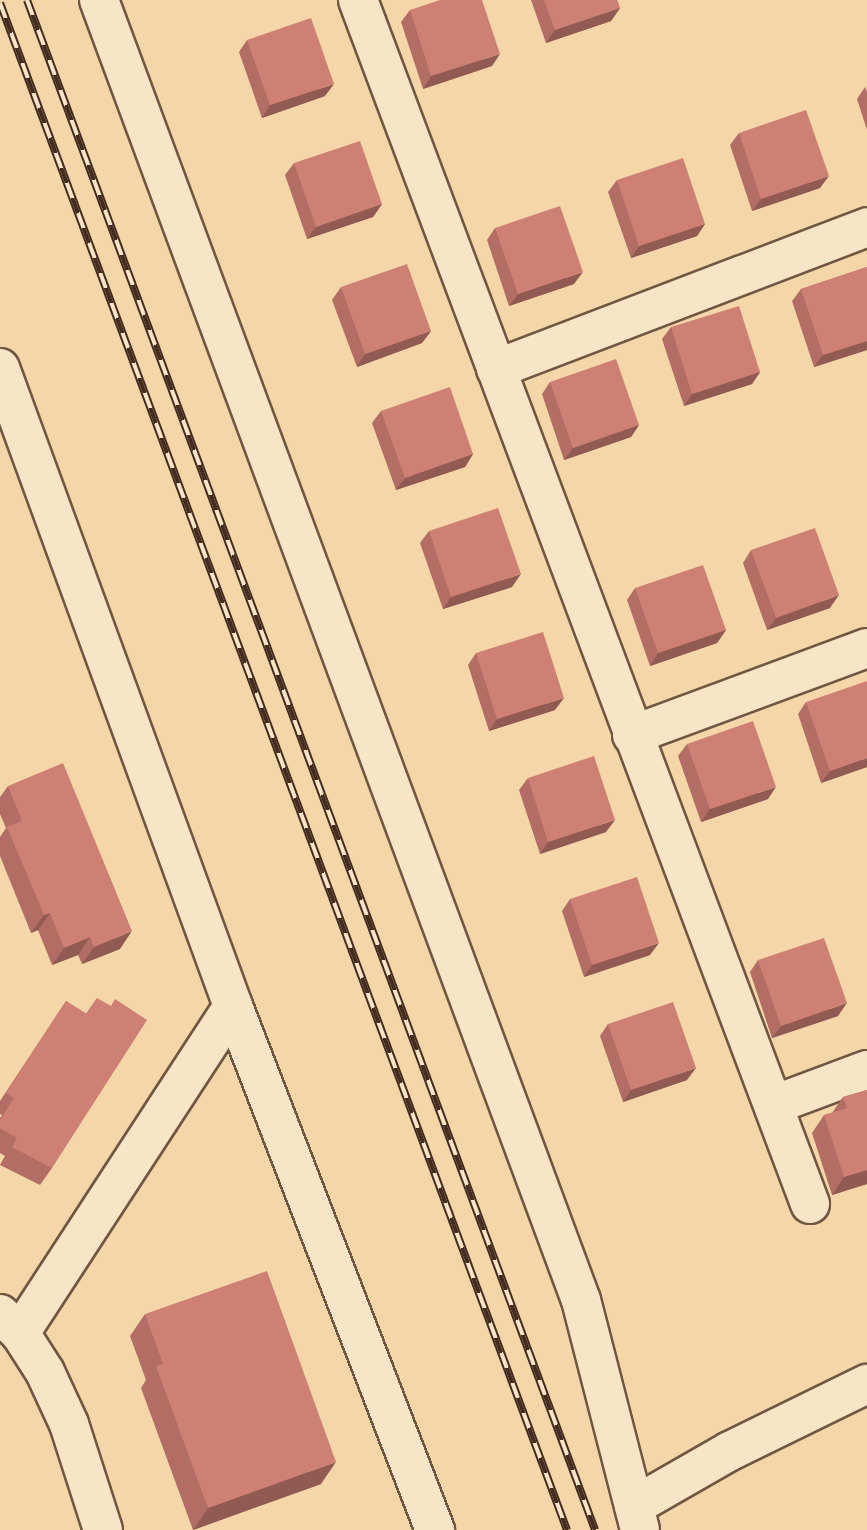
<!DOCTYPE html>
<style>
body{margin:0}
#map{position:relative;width:867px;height:1530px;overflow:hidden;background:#f5d6a9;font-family:Vollkorn,serif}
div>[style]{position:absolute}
.roads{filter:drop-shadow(2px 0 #705742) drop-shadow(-2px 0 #705742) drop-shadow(0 2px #705742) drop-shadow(0 -2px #705742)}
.street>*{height:38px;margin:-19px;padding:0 19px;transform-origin:19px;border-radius:19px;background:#f8e4c7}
.rail>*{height:8px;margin-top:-4px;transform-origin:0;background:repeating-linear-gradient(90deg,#f8e4c7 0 16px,#432d20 0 32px);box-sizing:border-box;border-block:2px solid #432d20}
.wall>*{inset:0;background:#b26e65}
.shaded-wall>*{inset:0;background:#915a52}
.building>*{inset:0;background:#cf8075}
span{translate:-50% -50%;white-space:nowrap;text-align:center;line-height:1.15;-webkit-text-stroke:6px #f8e4c7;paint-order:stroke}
</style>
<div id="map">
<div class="roads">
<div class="street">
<div style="left:99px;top:0;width:1386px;rotate:69.66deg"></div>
<div style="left:581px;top:1300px;width:237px;rotate:75.6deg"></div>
<div style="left:358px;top:0;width:1286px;rotate:69.42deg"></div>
<div style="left:0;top:368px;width:679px;rotate:69.94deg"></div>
<div style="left:233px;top:1006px;width:562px;rotate:68.92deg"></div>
<div style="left:496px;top:369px;width:397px;rotate:-20.9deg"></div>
<div style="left:632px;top:735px;width:251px;rotate:-20.3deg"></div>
<div style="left:776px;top:1104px;width:97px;rotate:-20.5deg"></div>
<div style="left:0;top:1314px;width:28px;rotate:44deg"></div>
<div style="left:20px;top:1333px;width:46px;rotate:57.3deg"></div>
<div style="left:45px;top:1372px;width:57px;rotate:65.2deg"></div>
<div style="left:69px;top:1424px;width:111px;rotate:72.2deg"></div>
<div style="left:20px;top:1333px;width:390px;rotate:-56.9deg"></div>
<div style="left:634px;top:1506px;width:111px;rotate:-29.8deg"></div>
<div style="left:730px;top:1451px;width:153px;rotate:-26.1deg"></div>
</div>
</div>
<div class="rail">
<div style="left:27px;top:0;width:1632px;rotate:69.63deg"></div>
<div style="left:0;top:3px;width:1629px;rotate:69.63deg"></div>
</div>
<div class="wall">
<div style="clip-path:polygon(531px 0,617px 0,620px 8px,611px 21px,546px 43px)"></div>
<div style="clip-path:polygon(410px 10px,492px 66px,423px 89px,401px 22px)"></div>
<div style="clip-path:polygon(247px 40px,325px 96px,262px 118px,239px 52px)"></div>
<div style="clip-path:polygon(865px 87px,867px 92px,867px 130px,857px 99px)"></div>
<div style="clip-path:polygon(739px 133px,820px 188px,752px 211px,730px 145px)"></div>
<div style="clip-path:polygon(294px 163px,382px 204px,373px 217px,307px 239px,285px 175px)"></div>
<div style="clip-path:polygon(617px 180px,705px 224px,697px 236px,631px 258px,608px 192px)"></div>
<div style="clip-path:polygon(495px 228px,574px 284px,509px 306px,487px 240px)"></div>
<div style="clip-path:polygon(867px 267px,867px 350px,814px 367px,792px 301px,801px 289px)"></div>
<div style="clip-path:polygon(341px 287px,431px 331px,422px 343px,357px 367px,332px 300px)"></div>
<div style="clip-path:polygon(671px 327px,760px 372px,752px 384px,684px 406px,662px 339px)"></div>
<div style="clip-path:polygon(550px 382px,639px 425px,631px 437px,564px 460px,542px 394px)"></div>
<div style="clip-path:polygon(381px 411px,473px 454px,465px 467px,396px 490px,372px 423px)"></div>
<div style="clip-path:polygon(429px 531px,512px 587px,443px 609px,420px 543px)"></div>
<div style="clip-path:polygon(751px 550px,830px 608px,767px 630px,743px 563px)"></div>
<div style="clip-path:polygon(635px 588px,726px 630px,717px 643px,650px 666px,627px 600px)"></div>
<div style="clip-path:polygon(476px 653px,555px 710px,489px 731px,468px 665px)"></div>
<div style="clip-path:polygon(806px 702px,867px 767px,821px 783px,798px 714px)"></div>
<div style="clip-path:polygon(687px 744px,768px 799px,701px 822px,678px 756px)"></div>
<div style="clip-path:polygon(528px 778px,606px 832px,540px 854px,519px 790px)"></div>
<div style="clip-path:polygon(8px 786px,120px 949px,82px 964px,78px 955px,52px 965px,38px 930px,31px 933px,0 856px,0 837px,6px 828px,0 814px,0 797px)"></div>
<div style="clip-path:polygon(570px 899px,650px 955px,584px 977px,562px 911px)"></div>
<div style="clip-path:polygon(758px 960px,838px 1016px,772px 1038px,750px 972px)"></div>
<div style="clip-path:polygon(97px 998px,52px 1168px,40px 1185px,0 1165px,5px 1156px,0 1153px,0 1118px,2px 1115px,0 1114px,0 1101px,66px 1001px,86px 1014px)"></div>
<div style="clip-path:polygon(608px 1024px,687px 1080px,623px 1102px,600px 1036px)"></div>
<div style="clip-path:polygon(867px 1090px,867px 1184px,832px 1195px,812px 1133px,824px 1115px,832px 1113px,843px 1097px)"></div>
<div style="clip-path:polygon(145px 1314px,321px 1484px,193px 1530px,141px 1388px,146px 1380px,130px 1336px)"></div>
</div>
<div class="shaded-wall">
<div style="clip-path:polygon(620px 8px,611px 21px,546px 43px,555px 30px)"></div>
<div style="clip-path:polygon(500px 54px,492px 66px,423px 89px,431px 76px)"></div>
<div style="clip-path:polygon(334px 84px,325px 96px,262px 118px,270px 105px)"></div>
<div style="clip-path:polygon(829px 176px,820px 188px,752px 211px,761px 199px)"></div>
<div style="clip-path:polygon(382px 204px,373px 217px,307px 239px,316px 227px)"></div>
<div style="clip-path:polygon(705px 224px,697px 236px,631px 258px,639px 246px)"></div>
<div style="clip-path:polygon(583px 272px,574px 284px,509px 306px,518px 294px)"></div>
<div style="clip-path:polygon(431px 331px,422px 343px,357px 367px,365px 354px)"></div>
<div style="clip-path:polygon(867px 341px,867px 350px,814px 367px,823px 355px)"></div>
<div style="clip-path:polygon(760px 372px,752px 384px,684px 406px,692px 394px)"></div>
<div style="clip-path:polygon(639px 425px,631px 437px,564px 460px,573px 448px)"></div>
<div style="clip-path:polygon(473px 454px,465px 467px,396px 490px,405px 478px)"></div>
<div style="clip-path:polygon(521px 574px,512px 587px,443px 609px,451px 597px)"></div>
<div style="clip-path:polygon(839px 595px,830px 608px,767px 630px,776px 618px)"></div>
<div style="clip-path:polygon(726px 630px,717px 643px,650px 666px,658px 653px)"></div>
<div style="clip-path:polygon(564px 698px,555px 710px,489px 731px,497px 719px)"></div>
<div style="clip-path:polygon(867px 758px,867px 767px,821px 783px,830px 771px)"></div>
<div style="clip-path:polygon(776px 787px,768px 799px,701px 822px,710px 809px)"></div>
<div style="clip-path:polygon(615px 820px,606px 832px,540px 854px,548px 842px)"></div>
<div style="clip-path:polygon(50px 913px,38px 930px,31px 933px,44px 915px)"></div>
<div style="clip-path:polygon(132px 931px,120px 949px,82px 964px,94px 947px)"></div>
<div style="clip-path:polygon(90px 937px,78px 955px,52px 965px,64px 948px)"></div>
<div style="clip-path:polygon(659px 943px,650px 955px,584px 977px,592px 965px)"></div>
<div style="clip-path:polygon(847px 1003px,838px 1016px,772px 1038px,781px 1026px)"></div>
<div style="clip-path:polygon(696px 1068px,687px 1080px,623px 1102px,631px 1090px)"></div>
<div style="clip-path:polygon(867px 1170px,867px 1184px,832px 1195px,844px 1177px)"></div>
<div style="clip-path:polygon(336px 1462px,321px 1484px,193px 1530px,208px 1508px)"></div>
</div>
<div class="building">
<div style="clip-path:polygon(440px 0,482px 0,500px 54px,431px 76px,410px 10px)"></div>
<div style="clip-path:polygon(544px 0,617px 0,620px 8px,555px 30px)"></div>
<div style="clip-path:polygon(311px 18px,334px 84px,270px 105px,247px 40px)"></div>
<div style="clip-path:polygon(806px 110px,829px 176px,761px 199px,739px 133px)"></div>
<div style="clip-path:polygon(360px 141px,382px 204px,316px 227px,294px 163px)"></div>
<div style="clip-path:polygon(683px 158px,705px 224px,639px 246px,617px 180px)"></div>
<div style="clip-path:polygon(560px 206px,583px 272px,518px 294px,495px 228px)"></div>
<div style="clip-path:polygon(407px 264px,431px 331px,365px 354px,341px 287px)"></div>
<div style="clip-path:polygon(867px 267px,867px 341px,823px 355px,801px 289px)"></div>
<div style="clip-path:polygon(739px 306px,760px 372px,692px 394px,671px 327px)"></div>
<div style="clip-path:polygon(616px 359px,639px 425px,573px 448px,550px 382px)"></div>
<div style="clip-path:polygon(450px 387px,473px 454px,405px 478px,381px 411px)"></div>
<div style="clip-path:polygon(498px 508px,521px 574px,451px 597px,429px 531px)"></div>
<div style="clip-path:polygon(815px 528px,839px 595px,776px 618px,751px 550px)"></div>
<div style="clip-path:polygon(703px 565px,726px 630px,658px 653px,635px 588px)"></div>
<div style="clip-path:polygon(543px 632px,564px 698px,497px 719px,476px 653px)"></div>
<div style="clip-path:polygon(867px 681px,867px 758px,830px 771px,806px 702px)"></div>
<div style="clip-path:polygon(753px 721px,776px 787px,710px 809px,687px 744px)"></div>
<div style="clip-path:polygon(594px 756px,615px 820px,548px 842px,528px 778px)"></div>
<div style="clip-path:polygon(63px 763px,132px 931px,94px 947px,90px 937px,64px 948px,50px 913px,44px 915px,7px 827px,22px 821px,8px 786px)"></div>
<div style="clip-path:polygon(637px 877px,659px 943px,592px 965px,570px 899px)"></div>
<div style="clip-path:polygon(824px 938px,847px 1003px,781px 1026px,758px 960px)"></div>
<div style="clip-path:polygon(97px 998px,111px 1006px,115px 999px,147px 1020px,52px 1168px,12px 1147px,17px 1138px,0 1128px,0 1120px,14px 1098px,6px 1093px,66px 1001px,87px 1014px)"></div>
<div style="clip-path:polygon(673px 1002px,696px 1068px,631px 1090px,608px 1024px)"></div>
<div style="clip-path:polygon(867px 1090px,867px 1170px,844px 1177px,824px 1115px,847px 1108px,843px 1097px)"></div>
<div style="clip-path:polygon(267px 1271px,336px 1462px,208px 1508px,156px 1366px,163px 1364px,145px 1314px)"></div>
</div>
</div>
